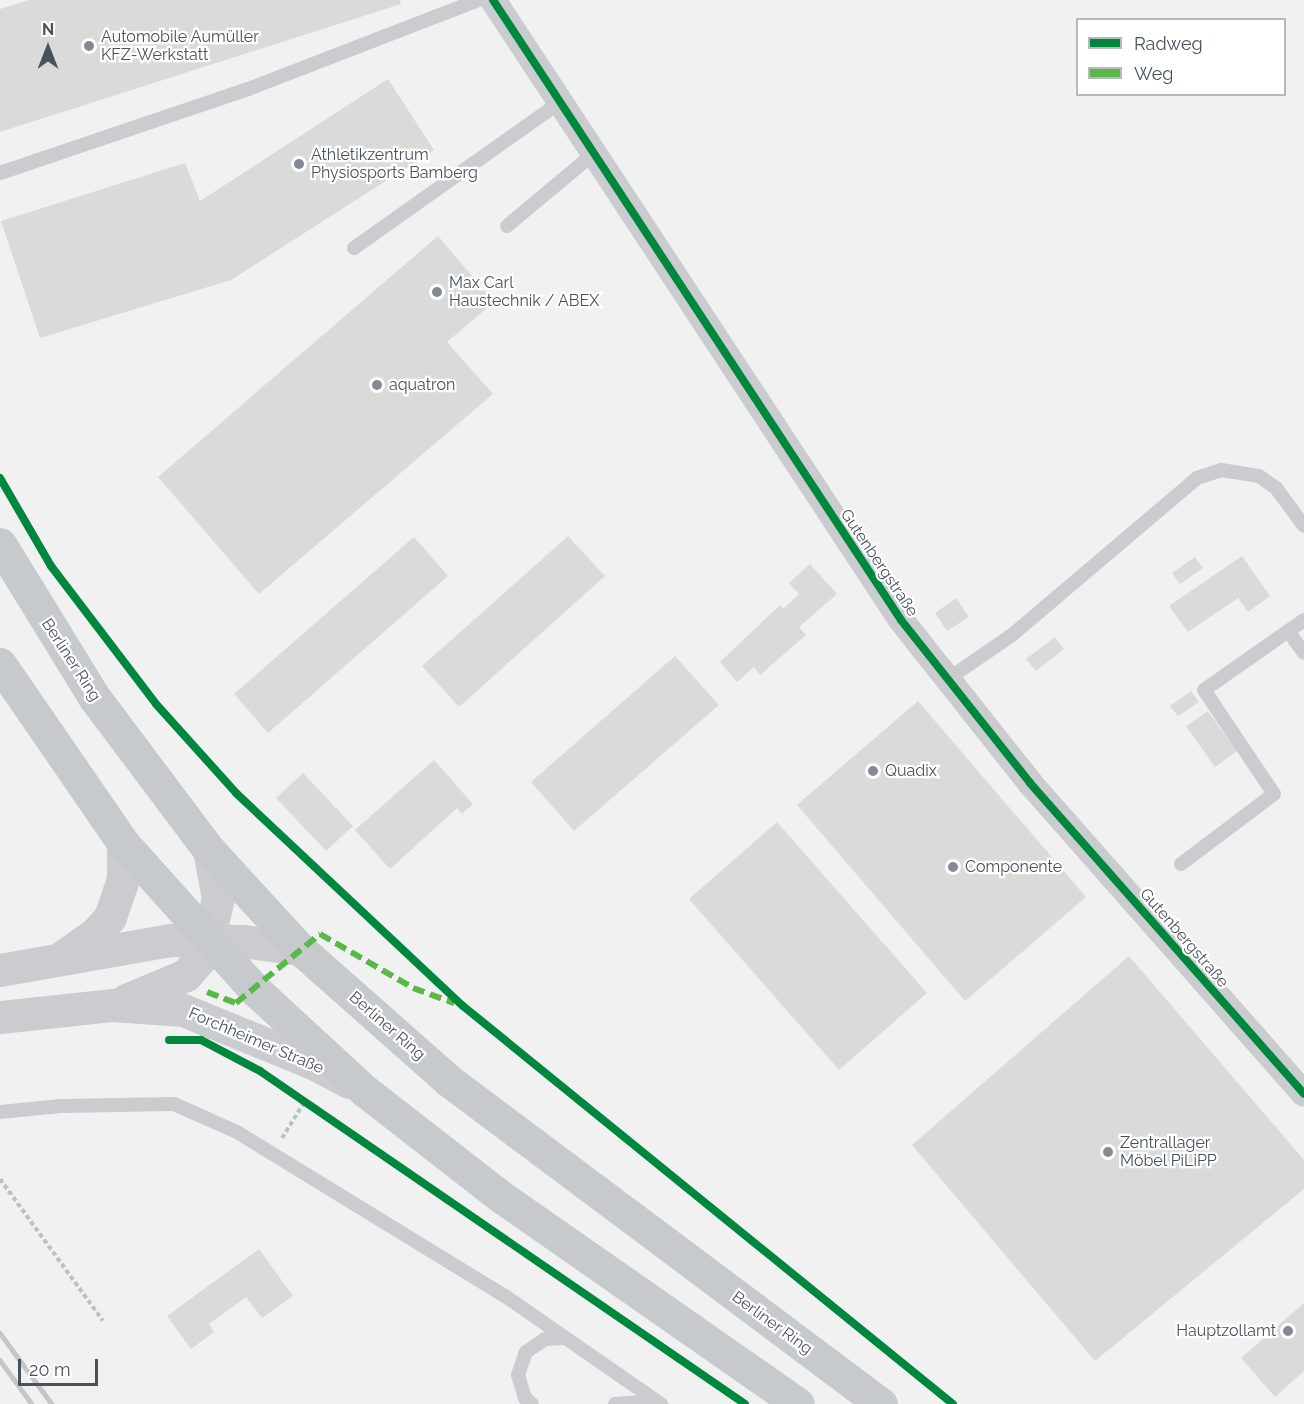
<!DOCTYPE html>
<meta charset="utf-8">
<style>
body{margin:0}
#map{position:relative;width:1304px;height:1404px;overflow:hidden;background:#f1f1f1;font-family:Raleway,sans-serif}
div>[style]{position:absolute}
.building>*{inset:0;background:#dadadb}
.path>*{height:4px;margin-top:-2px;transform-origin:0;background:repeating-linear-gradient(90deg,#b9c4c1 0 4.5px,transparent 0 7.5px)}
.service>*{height:14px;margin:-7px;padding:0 7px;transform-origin:7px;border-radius:7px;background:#cacccf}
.minor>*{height:26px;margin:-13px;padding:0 13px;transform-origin:13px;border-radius:13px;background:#cacccf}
.tertiary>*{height:33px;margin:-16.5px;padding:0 16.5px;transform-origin:16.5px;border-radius:16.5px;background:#cacccf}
.primary>*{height:33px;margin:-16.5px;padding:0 16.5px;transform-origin:16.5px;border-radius:16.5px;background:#c7cacd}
.rail>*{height:4.5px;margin:-2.25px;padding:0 2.25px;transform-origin:2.25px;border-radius:2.25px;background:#c5c6c9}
.quiet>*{height:6px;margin-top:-3px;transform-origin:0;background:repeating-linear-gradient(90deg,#58b947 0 12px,transparent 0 18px)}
.cycleway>*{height:8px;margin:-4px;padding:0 4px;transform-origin:4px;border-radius:4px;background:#00873e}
.dots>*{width:16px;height:16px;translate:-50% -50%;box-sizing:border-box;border:3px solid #fff;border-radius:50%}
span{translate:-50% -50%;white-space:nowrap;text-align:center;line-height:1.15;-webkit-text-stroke:4.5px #fff;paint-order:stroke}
.poi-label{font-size:16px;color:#48525d}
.left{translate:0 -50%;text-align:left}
.right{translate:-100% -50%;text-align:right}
.street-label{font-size:16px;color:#48525d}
.legend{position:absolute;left:1076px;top:18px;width:210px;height:78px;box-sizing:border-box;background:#fff;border:2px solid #b6babe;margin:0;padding:8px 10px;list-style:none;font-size:18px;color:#48525d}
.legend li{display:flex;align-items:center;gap:12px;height:30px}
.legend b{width:30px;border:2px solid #b6babe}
.north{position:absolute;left:18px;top:18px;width:60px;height:60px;-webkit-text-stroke:4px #fff;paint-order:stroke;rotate:0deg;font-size:16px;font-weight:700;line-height:24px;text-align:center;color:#48525d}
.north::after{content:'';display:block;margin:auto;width:21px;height:27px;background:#48525d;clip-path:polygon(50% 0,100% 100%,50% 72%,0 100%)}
.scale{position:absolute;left:18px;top:1359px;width:80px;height:27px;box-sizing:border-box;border:3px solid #48525d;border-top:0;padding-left:8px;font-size:18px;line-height:21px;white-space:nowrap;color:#48525d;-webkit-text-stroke:4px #fff;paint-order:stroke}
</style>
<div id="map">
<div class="building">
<div style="clip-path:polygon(29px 0,400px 0,401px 4px,0 132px,0 9px)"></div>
<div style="clip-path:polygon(388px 79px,434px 150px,231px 280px,40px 338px,1px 221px,185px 163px,200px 201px)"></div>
<div style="clip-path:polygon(438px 236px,494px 302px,447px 342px,493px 394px,259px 594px,158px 477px)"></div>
<div style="clip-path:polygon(568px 536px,605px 576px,459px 707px,422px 666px)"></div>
<div style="clip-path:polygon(414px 537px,448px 576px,268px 733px,234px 694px)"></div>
<div style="clip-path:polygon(1242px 556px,1270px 596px,1248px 612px,1238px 598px,1188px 632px,1169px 606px)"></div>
<div style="clip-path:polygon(1195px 557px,1203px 568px,1180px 584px,1172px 573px)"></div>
<div style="clip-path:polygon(810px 564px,837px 594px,799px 627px,806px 635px,760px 675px,754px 667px,737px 682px,720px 662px,780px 605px,783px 609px,799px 594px,789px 583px)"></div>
<div style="clip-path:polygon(956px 598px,969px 617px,947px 631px,935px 613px)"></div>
<div style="clip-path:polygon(1055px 637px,1064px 649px,1036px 671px,1026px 659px)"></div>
<div style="clip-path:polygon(675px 656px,719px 705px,574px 831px,531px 782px)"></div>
<div style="clip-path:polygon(1191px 691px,1199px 702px,1178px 716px,1170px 706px)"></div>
<div style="clip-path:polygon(918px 701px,1086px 897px,965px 1001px,797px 805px)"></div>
<div style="clip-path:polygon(1208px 711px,1237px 751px,1215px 767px,1186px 726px)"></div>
<div style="clip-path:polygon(434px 760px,473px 804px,462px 814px,457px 808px,390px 869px,355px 830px)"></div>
<div style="clip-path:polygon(303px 773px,353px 826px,326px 851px,276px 798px)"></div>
<div style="clip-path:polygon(777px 822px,927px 993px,839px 1070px,689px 899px)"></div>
<div style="clip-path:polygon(1129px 956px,1304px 1160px,1304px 1189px,1095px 1361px,912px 1145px)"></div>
<div style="clip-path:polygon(259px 1249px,293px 1296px,262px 1318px,246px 1297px,209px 1324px,214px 1332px,191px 1349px,167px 1316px)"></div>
<div style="clip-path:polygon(1304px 1303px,1304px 1371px,1275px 1397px,1241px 1358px)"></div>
</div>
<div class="path">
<div style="left:282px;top:1138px;width:44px;rotate:-58.1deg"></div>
<div style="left:0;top:1179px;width:175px;rotate:54deg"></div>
</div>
<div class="service">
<div style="left:0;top:173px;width:262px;rotate:-18.7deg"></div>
<div style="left:248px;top:89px;width:248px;rotate:-21.1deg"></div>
<div style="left:507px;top:226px;width:111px;rotate:-39.9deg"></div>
<div style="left:354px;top:248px;width:251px;rotate:-35.3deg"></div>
<div style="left:1288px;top:631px;width:27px;rotate:54deg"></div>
<div style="left:948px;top:679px;width:78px;rotate:-34.5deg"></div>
<div style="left:1012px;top:635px;width:243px;rotate:-40.3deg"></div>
<div style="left:1197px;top:478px;width:25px;rotate:-18deg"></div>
<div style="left:1221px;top:470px;width:38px;rotate:9deg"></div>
<div style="left:1259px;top:476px;width:21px;rotate:35deg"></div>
<div style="left:1276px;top:488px;width:47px;rotate:53.6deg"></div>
<div style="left:1181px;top:864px;width:116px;rotate:-37deg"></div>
<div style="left:1274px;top:794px;width:125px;rotate:-123.9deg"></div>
<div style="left:1204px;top:690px;width:122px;rotate:-35deg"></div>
<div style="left:0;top:1112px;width:61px;rotate:-5.6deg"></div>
<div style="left:61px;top:1106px;width:113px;rotate:-1deg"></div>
<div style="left:174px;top:1104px;width:69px;rotate:24deg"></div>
<div style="left:237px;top:1132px;width:314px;rotate:31.5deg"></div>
<div style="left:505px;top:1296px;width:190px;rotate:34.7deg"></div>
<div style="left:532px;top:1404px;width:9px;rotate:-139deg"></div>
<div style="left:525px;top:1398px;width:24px;rotate:-107deg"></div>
<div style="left:518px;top:1375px;width:24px;rotate:-71deg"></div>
<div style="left:526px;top:1352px;width:23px;rotate:-34deg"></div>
<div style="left:545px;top:1339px;width:19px;rotate:-3deg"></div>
<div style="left:615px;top:1404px;width:41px;rotate:-4.2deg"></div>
</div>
<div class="minor">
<div style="left:493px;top:0;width:742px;rotate:56.65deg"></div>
<div style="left:901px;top:620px;width:208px;rotate:51.6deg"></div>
<div style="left:1030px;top:783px;width:414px;rotate:48.6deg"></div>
</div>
<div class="tertiary">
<div style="left:62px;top:957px;width:39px;rotate:-35deg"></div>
<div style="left:94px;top:935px;width:24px;rotate:-48deg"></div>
<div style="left:110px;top:917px;width:40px;rotate:-71.1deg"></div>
<div style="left:123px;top:879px;width:36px;rotate:-90deg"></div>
<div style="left:0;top:970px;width:173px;rotate:-10deg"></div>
<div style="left:170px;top:940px;width:73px;rotate:0.8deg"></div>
<div style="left:243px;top:941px;width:58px;rotate:8deg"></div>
<div style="left:126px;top:1000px;width:65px;rotate:-22.6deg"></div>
<div style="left:186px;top:975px;width:29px;rotate:-49deg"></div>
<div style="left:205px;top:953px;width:57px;rotate:-76.7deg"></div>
<div style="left:218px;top:898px;width:49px;rotate:-100.6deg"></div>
<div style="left:0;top:1017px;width:114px;rotate:-6.1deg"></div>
<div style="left:113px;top:1005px;width:70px;rotate:4.1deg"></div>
<div style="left:183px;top:1010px;width:140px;rotate:22.2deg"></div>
<div style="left:313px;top:1063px;width:40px;rotate:28deg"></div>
</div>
<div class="primary">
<div style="left:0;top:544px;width:180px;rotate:58.4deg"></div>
<div style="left:94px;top:697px;width:191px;rotate:53.1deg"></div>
<div style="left:209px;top:850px;width:134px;rotate:47.4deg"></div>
<div style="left:300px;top:949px;width:198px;rotate:41.5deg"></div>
<div style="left:448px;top:1080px;width:541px;rotate:36.81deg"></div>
<div style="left:0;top:664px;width:217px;rotate:55.5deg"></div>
<div style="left:123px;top:843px;width:198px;rotate:48.1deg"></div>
<div style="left:255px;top:990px;width:149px;rotate:42.6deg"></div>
<div style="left:365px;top:1091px;width:171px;rotate:37.9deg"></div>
<div style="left:500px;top:1196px;width:363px;rotate:34.9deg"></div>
</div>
<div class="rail">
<div style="left:0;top:1333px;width:88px;rotate:53.8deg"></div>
<div style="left:0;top:1360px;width:54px;rotate:54deg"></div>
</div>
<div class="quiet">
<div style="left:207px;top:992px;width:31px;rotate:21deg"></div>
<div style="left:236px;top:1003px;width:109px;rotate:-39.4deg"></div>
<div style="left:320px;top:934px;width:108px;rotate:30.1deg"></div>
<div style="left:413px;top:988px;width:44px;rotate:20.1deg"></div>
</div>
<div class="cycleway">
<div style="left:493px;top:0;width:742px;rotate:56.65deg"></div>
<div style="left:901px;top:620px;width:208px;rotate:51.6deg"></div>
<div style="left:1030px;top:783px;width:414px;rotate:48.6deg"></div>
<div style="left:0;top:478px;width:102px;rotate:59.9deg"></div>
<div style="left:51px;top:566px;width:173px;rotate:52.7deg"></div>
<div style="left:156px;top:704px;width:120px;rotate:48deg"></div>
<div style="left:236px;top:793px;width:311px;rotate:43.2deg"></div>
<div style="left:463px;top:1006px;width:631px;rotate:39.09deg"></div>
<div style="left:169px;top:1040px;width:32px"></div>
<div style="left:201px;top:1040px;width:67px;rotate:27.7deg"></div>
<div style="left:260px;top:1071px;width:588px;rotate:34.47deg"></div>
</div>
<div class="dots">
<div style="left:89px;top:46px;background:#838a91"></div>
<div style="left:299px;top:164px;background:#838a91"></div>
<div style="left:437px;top:292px;background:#838a91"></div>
<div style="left:377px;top:385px;background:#838a91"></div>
<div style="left:873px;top:771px;background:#838a91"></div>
<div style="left:953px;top:867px;background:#838a91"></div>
<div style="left:1108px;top:1152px;background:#838a91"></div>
<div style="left:1288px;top:1331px;background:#838a91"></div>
</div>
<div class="poi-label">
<span class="left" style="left:101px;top:46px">Automobile Aumüller<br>KFZ-Werkstatt</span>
<span class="left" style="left:311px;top:164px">Athletikzentrum<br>Physiosports Bamberg</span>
<span class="left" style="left:449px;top:292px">Max Carl<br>Haustechnik / ABEX</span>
<span class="left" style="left:389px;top:385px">aquatron</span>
<span class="left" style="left:885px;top:771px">Quadix</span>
<span class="left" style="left:965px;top:867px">Componente</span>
<span class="left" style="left:1120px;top:1152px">Zentrallager<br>Möbel PiLiPP</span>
<span class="right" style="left:1276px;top:1331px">Hauptzollamt</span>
</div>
<div class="street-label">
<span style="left:879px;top:563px;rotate:56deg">Gutenbergstraße</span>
<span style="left:71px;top:660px;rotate:57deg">Berliner Ring</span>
<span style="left:1184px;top:938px;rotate:49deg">Gutenbergstraße</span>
<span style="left:387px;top:1026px;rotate:41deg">Berliner Ring</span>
<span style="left:256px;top:1041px;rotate:23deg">Forchheimer Straße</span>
<span style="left:772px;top:1323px;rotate:36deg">Berliner Ring</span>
</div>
<ul class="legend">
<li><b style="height:8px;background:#00873e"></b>Radweg</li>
<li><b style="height:8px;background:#58b947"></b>Weg</li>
</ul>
<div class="north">N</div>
<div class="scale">20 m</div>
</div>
